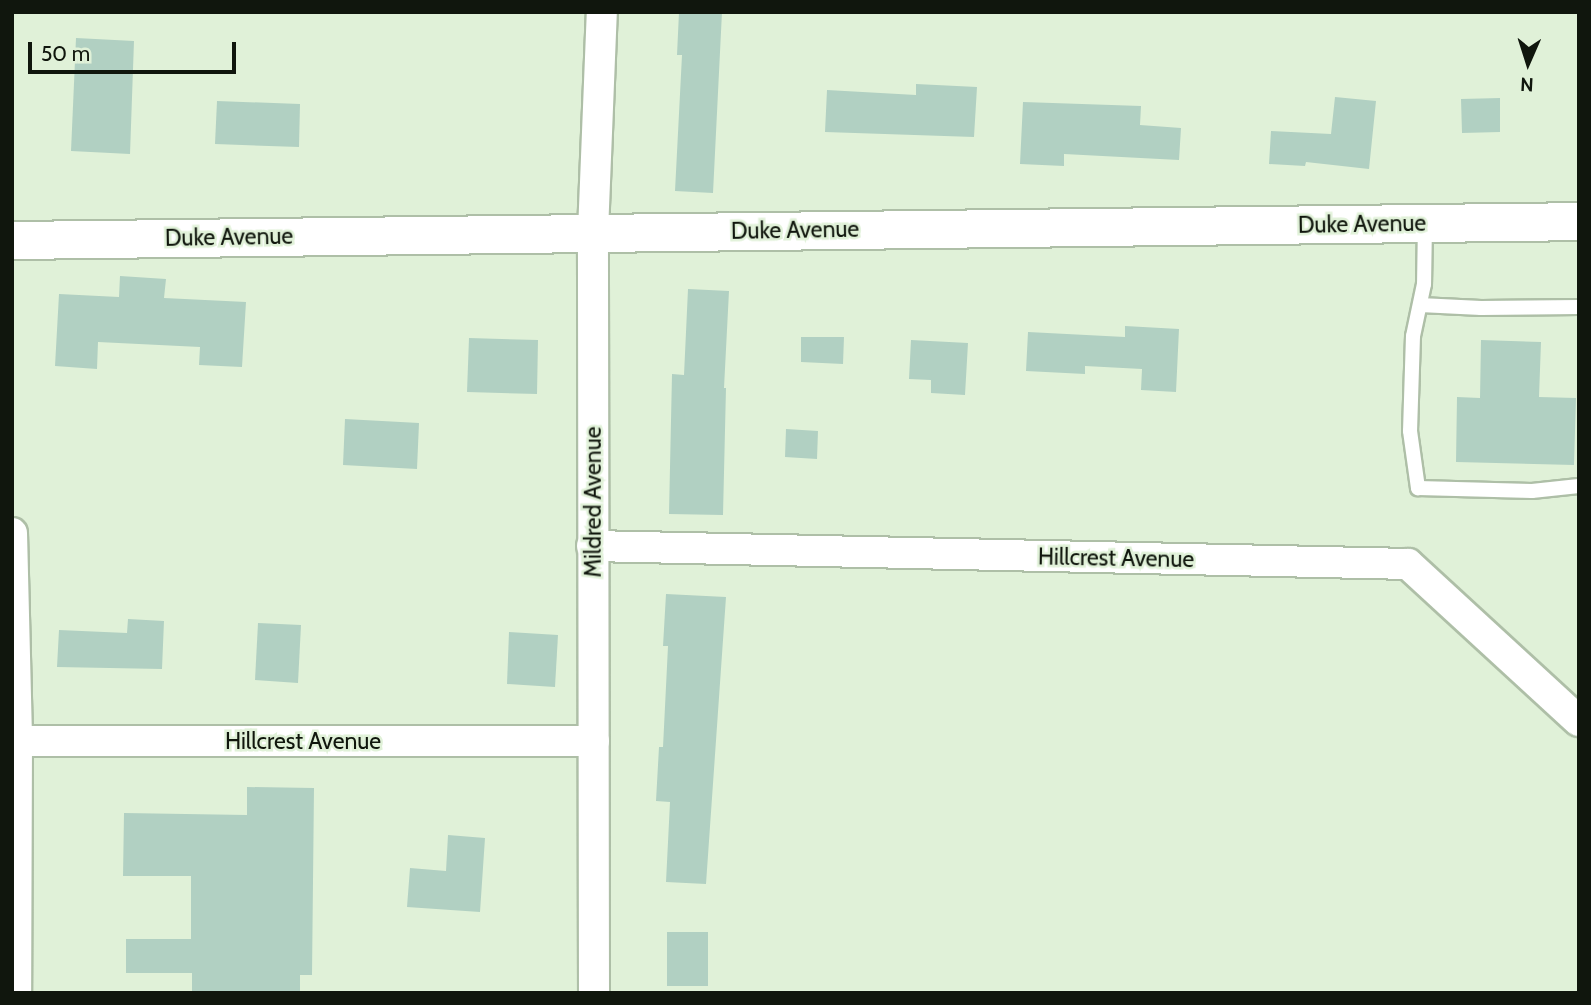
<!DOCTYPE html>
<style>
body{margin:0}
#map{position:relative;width:1591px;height:1005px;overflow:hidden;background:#e0f1d8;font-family:Cabin,sans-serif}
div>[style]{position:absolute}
.building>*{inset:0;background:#b1d0c2}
.roads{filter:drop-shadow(2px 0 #aebfa7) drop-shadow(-2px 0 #aebfa7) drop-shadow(0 2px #aebfa7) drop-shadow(0 -2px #aebfa7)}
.service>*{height:14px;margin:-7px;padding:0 7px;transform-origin:7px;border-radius:7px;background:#fff}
.minor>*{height:30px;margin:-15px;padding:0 15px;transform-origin:15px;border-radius:15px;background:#fff}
.tertiary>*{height:37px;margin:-18.5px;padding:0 18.5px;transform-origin:18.5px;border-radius:18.5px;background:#fff}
span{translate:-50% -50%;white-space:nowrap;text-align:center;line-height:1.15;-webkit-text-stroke:5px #e0f1d8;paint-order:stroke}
.street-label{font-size:23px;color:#10160d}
.frame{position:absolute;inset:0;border:14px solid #10160d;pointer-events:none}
.north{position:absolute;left:1493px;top:28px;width:70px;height:70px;-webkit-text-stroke:5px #e0f1d8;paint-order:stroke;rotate:183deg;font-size:19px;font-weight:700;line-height:28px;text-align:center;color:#10160d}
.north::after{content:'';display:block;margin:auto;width:24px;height:32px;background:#10160d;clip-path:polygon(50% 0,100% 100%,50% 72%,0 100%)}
.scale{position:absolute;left:28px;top:42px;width:208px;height:32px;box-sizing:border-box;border:4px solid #10160d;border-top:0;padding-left:9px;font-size:21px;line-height:24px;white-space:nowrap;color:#10160d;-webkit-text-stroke:5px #e0f1d8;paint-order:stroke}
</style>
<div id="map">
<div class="building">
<div style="clip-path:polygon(679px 12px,722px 12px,713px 193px,675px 191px,682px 55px,677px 55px)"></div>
<div style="clip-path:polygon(76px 38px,134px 41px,130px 154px,71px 151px)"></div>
<div style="clip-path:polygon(916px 84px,977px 87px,974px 137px,825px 132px,827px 90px,916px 95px)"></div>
<div style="clip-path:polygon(1335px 97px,1376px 101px,1369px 169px,1306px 162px,1305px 166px,1269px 164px,1271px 131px,1331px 134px)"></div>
<div style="clip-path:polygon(1500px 98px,1500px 132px,1462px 133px,1461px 99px)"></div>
<div style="clip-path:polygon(217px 101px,300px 104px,299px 147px,215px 144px)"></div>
<div style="clip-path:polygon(1023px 102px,1141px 106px,1140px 125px,1181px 128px,1179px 160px,1064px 154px,1064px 166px,1020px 164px)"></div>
<div style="clip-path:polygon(120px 276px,166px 279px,164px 298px,246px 302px,242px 367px,199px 365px,200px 347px,98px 342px,97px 369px,55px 366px,59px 294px,119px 297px)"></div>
<div style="clip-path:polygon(688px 289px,729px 291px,724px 388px,726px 388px,723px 515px,669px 514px,672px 374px,684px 375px)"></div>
<div style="clip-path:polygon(1125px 326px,1179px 329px,1176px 392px,1141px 390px,1142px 369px,1085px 366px,1085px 374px,1026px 371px,1028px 332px,1125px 337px)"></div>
<div style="clip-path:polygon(801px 337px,844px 337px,843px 364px,801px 362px)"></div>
<div style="clip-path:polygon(469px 338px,538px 340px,537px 394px,467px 392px)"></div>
<div style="clip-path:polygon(911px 340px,968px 343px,965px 395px,931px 393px,931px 380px,909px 379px)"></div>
<div style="clip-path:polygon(1481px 340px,1541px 342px,1539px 397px,1576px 398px,1574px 465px,1456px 462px,1457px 397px,1480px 398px)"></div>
<div style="clip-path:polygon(345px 419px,419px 423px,417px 469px,343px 465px)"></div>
<div style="clip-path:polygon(786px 429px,818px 431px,817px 459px,785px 457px)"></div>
<div style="clip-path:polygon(666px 594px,726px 597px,706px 884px,666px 882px,670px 802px,656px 801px,659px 747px,663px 747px,668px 646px,663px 646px)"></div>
<div style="clip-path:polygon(128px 619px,164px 621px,162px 669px,57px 667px,59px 630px,127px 633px)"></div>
<div style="clip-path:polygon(258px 623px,301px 625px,298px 683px,255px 680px)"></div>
<div style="clip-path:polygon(509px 632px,558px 635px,555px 687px,507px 684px)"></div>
<div style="clip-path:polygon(247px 787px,314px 788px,312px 975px,300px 975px,300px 993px,192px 993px,192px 973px,126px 973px,126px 939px,191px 939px,191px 876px,123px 876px,124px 813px,247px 815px)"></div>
<div style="clip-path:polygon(448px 835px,485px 838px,480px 912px,407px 907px,410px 868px,446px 871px)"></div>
<div style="clip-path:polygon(667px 932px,708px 932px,708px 986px,667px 986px)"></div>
</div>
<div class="roads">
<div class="service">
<div style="left:1425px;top:223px;width:61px;rotate:90.9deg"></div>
<div style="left:1424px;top:284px;width:53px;rotate:101.9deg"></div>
<div style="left:1413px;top:336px;width:95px;rotate:91.8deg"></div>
<div style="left:1410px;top:431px;width:58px;rotate:82deg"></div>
<div style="left:1418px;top:488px;width:114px;rotate:1.5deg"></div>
<div style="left:1532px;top:491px;width:47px;rotate:-6.1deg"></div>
<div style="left:1420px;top:305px;width:61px;rotate:2.8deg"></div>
<div style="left:1481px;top:308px;width:98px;rotate:-0.6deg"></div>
</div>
<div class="minor">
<div style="left:12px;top:533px;width:208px;rotate:88.6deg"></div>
<div style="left:17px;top:741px;width:252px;rotate:90.2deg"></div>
<div style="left:592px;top:546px;width:816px;rotate:1.26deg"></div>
<div style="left:1408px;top:564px;width:232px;rotate:42.6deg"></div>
<div style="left:12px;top:741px;width:582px"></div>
<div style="left:594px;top:993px;width:761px;rotate:-90.08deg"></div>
<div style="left:593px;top:232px;width:220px;rotate:-87.7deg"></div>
</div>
<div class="tertiary">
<div style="left:12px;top:240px;width:1567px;rotate:-0.69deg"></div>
</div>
</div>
<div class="street-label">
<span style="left:1362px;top:224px;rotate:-1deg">Duke Avenue</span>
<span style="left:795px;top:230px;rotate:-1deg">Duke Avenue</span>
<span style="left:229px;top:237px;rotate:-1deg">Duke Avenue</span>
<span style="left:593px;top:502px;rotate:-90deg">Mildred Avenue</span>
<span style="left:1116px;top:558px;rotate:1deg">Hillcrest Avenue</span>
<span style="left:303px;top:741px">Hillcrest Avenue</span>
</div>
<div class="frame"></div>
<div class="north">N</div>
<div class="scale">50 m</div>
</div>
